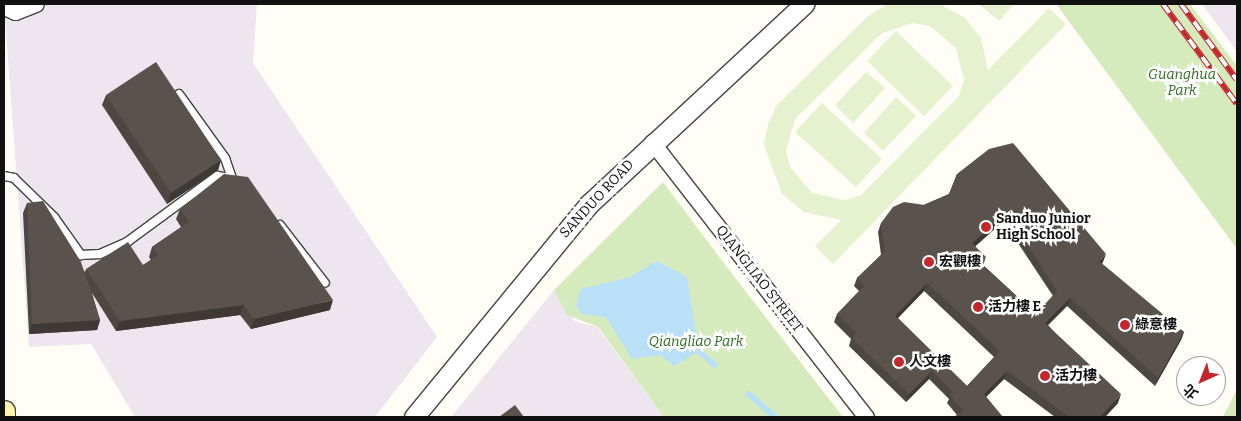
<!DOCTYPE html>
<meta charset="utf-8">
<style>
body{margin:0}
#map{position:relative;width:1241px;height:421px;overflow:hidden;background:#fffdf5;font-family:Bitter,"Noto Sans TC",serif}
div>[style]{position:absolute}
.industrial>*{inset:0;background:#eee6ef}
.green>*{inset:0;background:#d5ebbd}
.pitch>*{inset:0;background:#e6f2cf}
.water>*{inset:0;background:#b9e0f7}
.stream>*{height:5.5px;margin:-2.75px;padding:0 2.75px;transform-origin:2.75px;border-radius:2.75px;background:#b9e0f7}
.roads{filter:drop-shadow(1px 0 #444) drop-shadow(-1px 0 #444) drop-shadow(0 1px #444) drop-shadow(0 -1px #444)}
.service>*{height:8px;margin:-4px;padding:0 4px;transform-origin:4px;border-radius:4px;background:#fff}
.minor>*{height:15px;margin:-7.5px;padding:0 7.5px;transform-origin:7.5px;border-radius:7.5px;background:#fff}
.tertiary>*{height:19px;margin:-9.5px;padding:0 9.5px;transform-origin:9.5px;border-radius:9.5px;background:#fff}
.secondary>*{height:21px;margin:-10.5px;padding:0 10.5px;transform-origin:10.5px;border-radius:10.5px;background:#fff6b0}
.rail>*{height:5.5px;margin-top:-2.75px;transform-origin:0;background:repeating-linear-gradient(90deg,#fff 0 11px,#c4262e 0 22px);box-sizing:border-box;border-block:1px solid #c4262e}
.wall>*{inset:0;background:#4d4742}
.shaded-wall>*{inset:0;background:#3f3936}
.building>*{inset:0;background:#5a524d}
.dots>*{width:14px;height:14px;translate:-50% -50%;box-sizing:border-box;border:2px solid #fff;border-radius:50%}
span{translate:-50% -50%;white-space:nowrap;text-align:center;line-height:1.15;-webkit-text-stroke:5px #fff;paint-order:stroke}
.park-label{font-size:14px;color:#2f6b1f;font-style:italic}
.street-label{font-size:14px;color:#111}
.poi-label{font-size:14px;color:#111;font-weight:700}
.left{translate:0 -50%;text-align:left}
.frame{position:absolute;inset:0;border:5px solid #111;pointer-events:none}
.north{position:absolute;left:1176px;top:356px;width:50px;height:50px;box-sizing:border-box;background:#fff;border:1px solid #a0a0a0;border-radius:50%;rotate:224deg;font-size:14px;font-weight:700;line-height:20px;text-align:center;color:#111}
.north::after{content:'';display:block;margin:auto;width:18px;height:22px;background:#c4262e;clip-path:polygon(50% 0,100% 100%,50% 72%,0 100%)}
</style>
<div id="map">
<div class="industrial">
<div style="clip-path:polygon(4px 4px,257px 4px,253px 63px,437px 337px,375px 417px,135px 417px,91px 344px,29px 347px)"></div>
<div style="clip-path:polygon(1202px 4px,1237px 4px,1237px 52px)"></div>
<div style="clip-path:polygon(554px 290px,574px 321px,597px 327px,664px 417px,451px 417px)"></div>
</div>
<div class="green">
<div style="clip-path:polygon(1056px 4px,1190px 4px,1237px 66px,1237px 249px)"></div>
<div style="clip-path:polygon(663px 182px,726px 266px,843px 417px,664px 417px,598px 327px,567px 315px,554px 290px)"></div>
<div style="clip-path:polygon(1237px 389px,1237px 417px,1223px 417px)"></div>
</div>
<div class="pitch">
<div style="clip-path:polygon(evenodd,887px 4px,940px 4px,965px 18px,981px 38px,988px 70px,1049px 8px,1066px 24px,833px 264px,815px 246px,841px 220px,804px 212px,782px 194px,764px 145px,768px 124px,777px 105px,868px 16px,887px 4px,913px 23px,930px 26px,956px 48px,964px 80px,959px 96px,861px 195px,845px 200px,812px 193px,790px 167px,786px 151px,795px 119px,882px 33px,913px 23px)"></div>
<div style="clip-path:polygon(979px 4px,1014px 4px,999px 21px)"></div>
<div style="clip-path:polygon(896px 31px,953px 86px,924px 116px,867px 61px)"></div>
<div style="clip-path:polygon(866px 72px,885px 88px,853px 123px,835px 105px)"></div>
<div style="clip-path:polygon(896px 97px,916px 116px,883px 151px,864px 133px)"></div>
<div style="clip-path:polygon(822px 103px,882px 159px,856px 187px,795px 132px)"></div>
</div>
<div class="water">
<div style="clip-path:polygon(657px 261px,687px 277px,699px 351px,674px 366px,660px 355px,632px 359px,606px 317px,581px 314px,576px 305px,581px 289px,630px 277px)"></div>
</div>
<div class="stream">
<div style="left:699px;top:351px;width:21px;rotate:41deg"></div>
<div style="left:749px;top:394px;width:35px;rotate:41deg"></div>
</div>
<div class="roads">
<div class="service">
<div style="left:179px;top:94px;width:79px;rotate:54.3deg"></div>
<div style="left:225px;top:158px;width:21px;rotate:71deg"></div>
<div style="left:4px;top:176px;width:10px;rotate:11deg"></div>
<div style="left:14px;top:178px;width:56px;rotate:44.3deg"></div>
<div style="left:54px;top:217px;width:47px;rotate:54.6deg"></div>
<div style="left:81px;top:255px;width:19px;rotate:-3deg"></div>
<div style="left:100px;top:254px;width:30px;rotate:-24deg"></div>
<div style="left:127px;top:242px;width:112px;rotate:-36.3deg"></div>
<div style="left:217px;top:176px;width:14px;rotate:8deg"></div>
<div style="left:280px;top:225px;width:73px;rotate:52.2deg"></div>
</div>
<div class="minor">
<div style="left:4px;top:7px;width:12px;rotate:24deg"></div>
<div style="left:15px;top:12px;width:22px;rotate:-21deg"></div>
<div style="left:652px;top:142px;width:348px;rotate:52.1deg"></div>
</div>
<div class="tertiary">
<div style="left:414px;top:417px;width:276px;rotate:-50.6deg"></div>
<div style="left:589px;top:204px;width:294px;rotate:-42.9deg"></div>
</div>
<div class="secondary">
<div style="left:4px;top:411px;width:6px;rotate:90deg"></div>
</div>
</div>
<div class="rail">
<div style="left:1163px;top:4px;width:124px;rotate:53.5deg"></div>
<div style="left:1181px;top:4px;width:94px;rotate:53.6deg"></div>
</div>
<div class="wall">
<div style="clip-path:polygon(106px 95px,221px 160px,218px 170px,167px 204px,102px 105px)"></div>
<div style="clip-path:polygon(evenodd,957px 174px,1103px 262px,1102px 264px,1184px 332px,1181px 340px,1155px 386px,1067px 306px,1048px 325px,1118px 403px,1105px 417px,1055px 417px,1004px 379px,986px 397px,957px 415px,947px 403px,949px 399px,929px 379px,906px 402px,849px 346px,851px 339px,834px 322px,837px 314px,859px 291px,854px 286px,857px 278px,881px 255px,878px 232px,881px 223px,949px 194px,957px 174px,1007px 218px,1014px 228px,1012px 234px,1053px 296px,1036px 314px,983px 265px,975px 246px,1007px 218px,957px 174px,924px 291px,994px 357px,967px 386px,898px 318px,924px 291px)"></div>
<div style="clip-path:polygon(27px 203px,85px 272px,86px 269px,143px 265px,151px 260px,149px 257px,152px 247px,181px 227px,176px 219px,180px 209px,330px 310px,251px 329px,240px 315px,116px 331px,92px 293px,100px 320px,97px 330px,29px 334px,23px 213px)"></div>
</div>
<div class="shaded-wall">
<div style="clip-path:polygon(221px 160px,218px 170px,167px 204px,171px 193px)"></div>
<div style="clip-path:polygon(1010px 210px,1007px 218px,969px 252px,972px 243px)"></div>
<div style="clip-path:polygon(1106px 254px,1103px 262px,1096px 270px,1099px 261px)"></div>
<div style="clip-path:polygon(986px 257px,983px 265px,981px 263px)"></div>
<div style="clip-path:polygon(927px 283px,924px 291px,892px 324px,895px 316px)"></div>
<div style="clip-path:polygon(1070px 298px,1067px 306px,1042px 331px,1045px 323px)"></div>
<div style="clip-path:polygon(333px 300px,330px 310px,251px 329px,254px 319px)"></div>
<div style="clip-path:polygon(244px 305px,240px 315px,116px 331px,120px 321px)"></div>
<div style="clip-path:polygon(100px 320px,97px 330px,29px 334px,32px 324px)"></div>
<div style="clip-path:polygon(1184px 332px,1181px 340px,1155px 386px,1158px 378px)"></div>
<div style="clip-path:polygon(932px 371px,929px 379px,906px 402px,909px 394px)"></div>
<div style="clip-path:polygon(1007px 371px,1004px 379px,981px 402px,984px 394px)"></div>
<div style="clip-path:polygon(1121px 394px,1118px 403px,1105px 417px,1100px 417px)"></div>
</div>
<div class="building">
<div style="clip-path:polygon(156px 62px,221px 160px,171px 193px,106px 95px)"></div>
<div style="clip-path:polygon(evenodd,1013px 143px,1106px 254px,1099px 261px,1184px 332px,1158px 378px,1070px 298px,1045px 323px,1121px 394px,1100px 417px,1069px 417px,1007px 371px,984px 394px,1003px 417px,954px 417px,963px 410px,950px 395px,953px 392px,932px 371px,909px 394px,852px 338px,856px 333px,837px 314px,864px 286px,857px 278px,885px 251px,881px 223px,893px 207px,904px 202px,925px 205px,949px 194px,957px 174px,989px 149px,1013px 143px,1010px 210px,1019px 222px,1015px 226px,1057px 291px,1036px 314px,981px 263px,986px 257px,972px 243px,1010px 210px,1013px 143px,927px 283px,1000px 351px,967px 386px,895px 316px,927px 283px)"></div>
<div style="clip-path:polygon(224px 174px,248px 177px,333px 300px,254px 319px,244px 305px,120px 321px,86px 269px,128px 242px,143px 265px,158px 255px,152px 247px,189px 222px,180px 209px)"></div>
<div style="clip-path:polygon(43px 201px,81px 262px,100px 320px,32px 324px,27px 203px)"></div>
<div style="clip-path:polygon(515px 405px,524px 417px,499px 417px)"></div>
</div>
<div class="dots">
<div style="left:986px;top:227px;background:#c4262e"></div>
<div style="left:929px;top:262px;background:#c4262e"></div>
<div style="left:978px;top:307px;background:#c4262e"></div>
<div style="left:1125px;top:325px;background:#c4262e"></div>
<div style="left:899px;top:362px;background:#c4262e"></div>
<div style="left:1045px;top:376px;background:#c4262e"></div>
</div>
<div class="park-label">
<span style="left:1182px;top:83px">Guanghua<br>Park</span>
<span style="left:696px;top:342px">Qiangliao Park</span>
</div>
<div class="street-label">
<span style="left:597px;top:199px;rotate:-47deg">SANDUO ROAD</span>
<span style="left:759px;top:279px;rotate:52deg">QIANGLIAO STREET</span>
</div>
<div class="poi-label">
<span class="left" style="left:996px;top:227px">Sanduo Junior<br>High School</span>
<span class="left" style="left:939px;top:262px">宏觀樓</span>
<span class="left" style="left:988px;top:307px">活力樓 E</span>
<span class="left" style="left:1135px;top:325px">綠意樓</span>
<span class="left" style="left:909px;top:362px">人文樓</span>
<span class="left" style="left:1055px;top:376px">活力樓</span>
</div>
<div class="frame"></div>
<div class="north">北</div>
</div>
